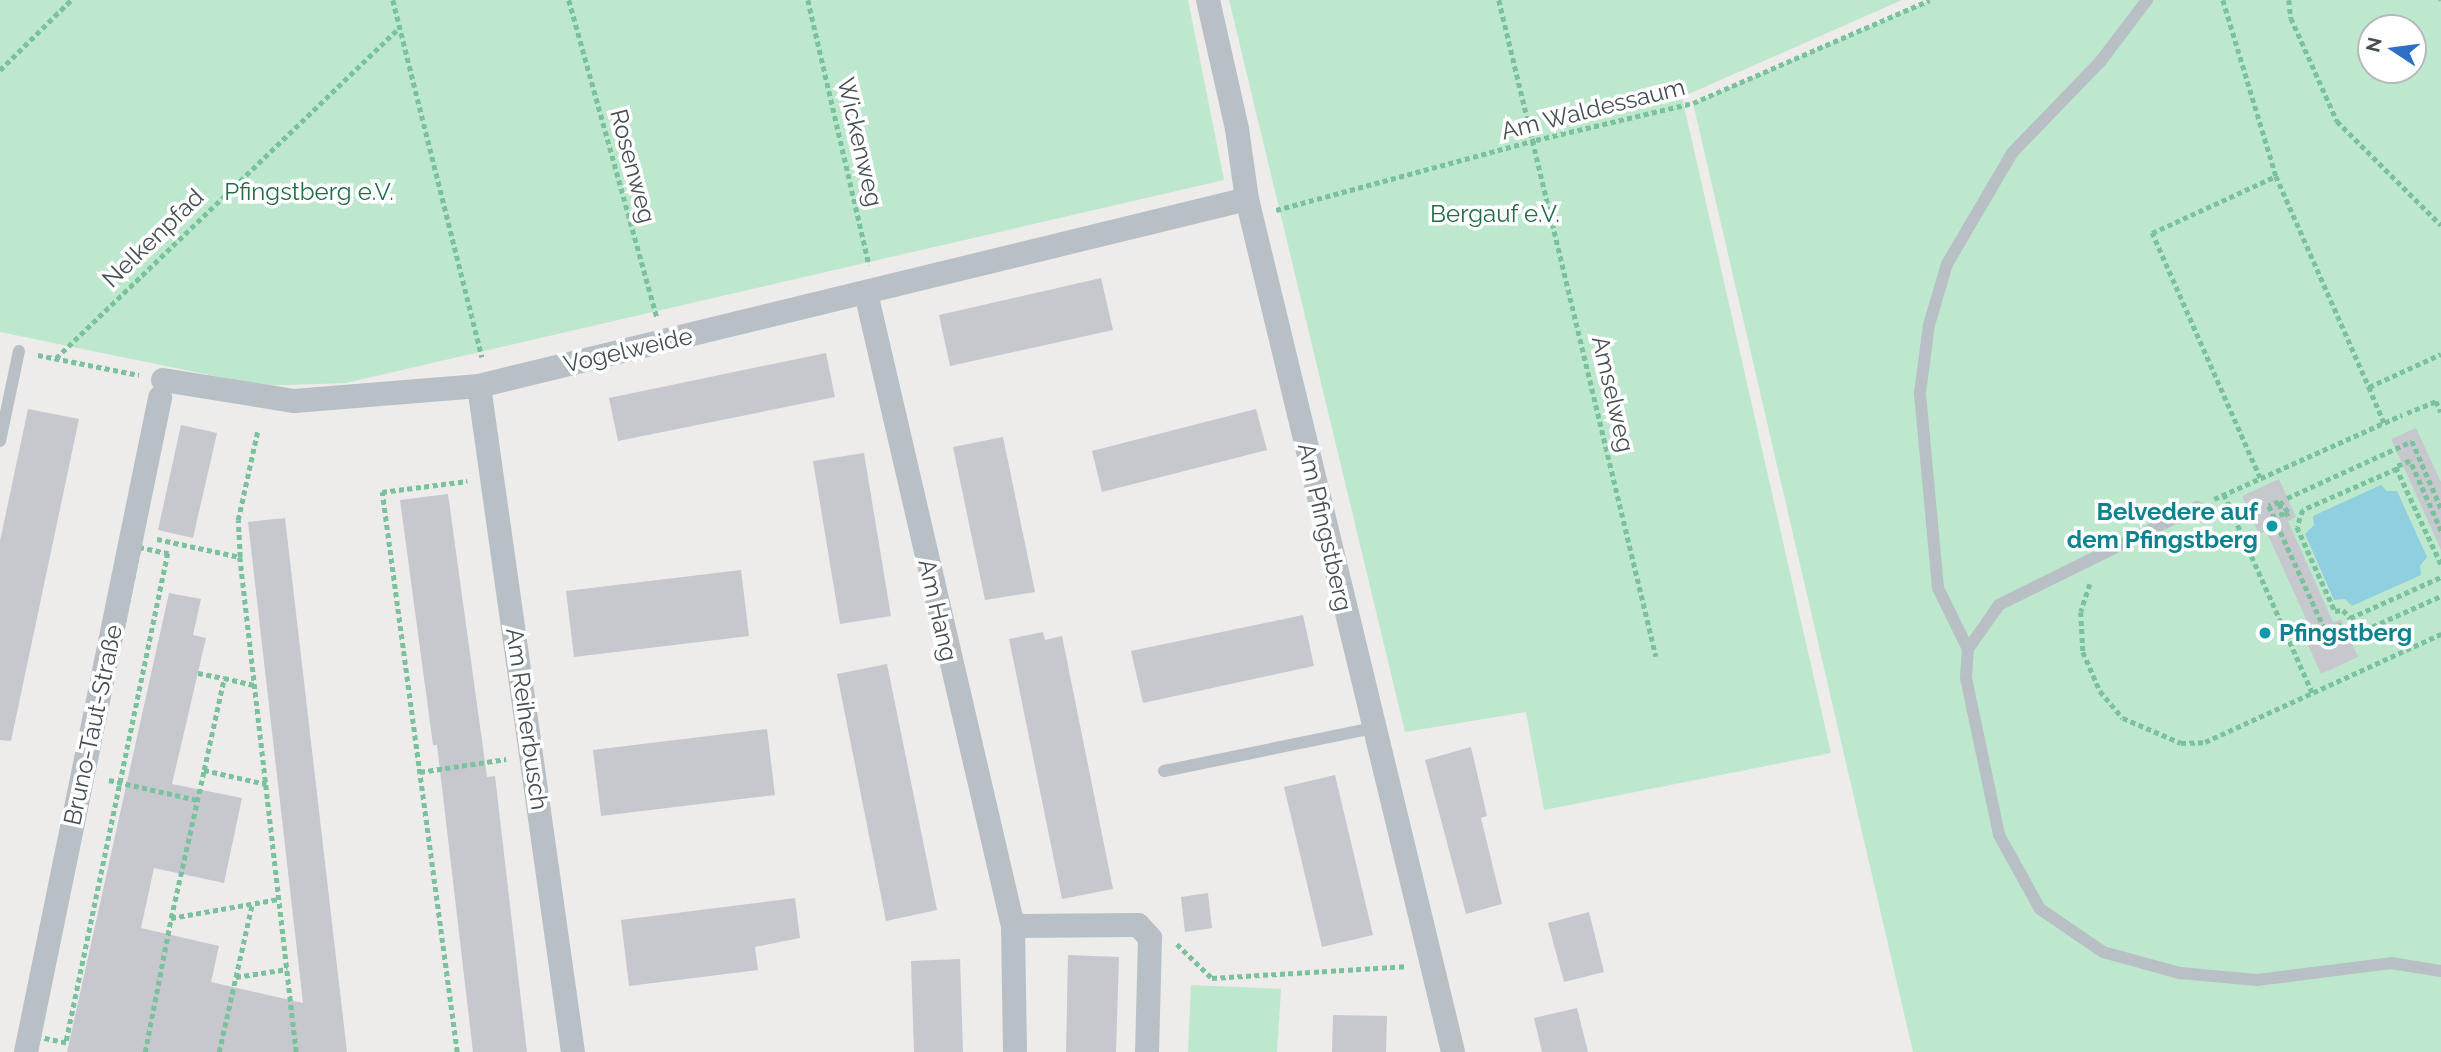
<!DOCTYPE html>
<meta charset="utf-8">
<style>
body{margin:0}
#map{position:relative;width:2441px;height:1052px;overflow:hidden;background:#eeebeb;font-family:Raleway,sans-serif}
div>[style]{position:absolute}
.green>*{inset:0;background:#bee8ce}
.water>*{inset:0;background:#90cfe0}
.building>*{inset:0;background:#c6c8ce}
.path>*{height:4.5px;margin-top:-2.25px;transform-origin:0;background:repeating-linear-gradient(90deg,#7ac19e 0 5px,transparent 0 8.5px)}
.service>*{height:12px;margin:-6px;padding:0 6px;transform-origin:6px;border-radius:6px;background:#b8c0c6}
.minor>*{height:24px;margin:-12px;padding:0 12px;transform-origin:12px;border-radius:12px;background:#b8c0c6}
.dots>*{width:19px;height:19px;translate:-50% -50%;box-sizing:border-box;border:4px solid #fff;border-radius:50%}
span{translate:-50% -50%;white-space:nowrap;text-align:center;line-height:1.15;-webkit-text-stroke:7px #fff;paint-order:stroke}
.street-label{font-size:24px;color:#464f56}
.park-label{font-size:24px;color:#216d47}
.culture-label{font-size:24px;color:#0d838f;font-weight:700}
.right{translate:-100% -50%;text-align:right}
.left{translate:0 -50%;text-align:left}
.north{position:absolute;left:2357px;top:14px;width:70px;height:70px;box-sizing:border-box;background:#fff;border:2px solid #b5b9bb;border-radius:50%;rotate:283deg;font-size:19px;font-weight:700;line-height:28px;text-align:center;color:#464f56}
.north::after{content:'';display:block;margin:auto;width:24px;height:32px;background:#2e70c5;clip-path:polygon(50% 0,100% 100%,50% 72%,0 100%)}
</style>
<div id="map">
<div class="green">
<div style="clip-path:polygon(0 0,1188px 0,1224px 180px,346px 383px,263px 386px,0 332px)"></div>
<div style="clip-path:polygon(1229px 0,1902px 0,1682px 97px,1831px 753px,1544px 810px,1526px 712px,1405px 732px)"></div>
<div style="clip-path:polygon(evenodd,1930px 0,2441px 0,2441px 1052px,1913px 1052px,1693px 103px,1930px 0,2371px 28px,2413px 28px,2413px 70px,2371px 70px,2371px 28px)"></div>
<div style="clip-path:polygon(1191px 985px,1281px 989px,1277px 1052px,1188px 1052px)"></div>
</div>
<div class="water">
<div style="clip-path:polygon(2381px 485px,2387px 491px,2397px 491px,2427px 557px,2420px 566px,2421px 575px,2352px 606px,2345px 599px,2334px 600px,2305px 534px,2314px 525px,2313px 516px)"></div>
</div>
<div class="building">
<div style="clip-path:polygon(1101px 278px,1113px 330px,950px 366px,939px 315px)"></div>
<div style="clip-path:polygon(826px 353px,835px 397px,618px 441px,609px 398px)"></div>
<div style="clip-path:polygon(28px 409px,79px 419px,11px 741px,0 740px,0 541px)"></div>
<div style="clip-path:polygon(1256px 409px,1267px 450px,1102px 492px,1092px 451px)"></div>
<div style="clip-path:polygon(181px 425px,217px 433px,193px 538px,158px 530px)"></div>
<div style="clip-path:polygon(2416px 428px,2441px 482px,2441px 550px,2391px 439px)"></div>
<div style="clip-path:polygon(1003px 437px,1035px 592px,985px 600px,953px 447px)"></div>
<div style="clip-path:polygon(864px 453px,891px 616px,840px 624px,813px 461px)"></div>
<div style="clip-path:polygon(2279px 479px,2296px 517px,2288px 521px,2333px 622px,2341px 619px,2358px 657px,2321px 674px,2304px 636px,2312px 632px,2266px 531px,2259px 534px,2242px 496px)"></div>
<div style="clip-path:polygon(448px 494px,487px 777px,495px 776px,527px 1052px,473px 1052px,437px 745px,433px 745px,400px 500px)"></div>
<div style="clip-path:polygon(285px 518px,347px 1052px,67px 1052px,169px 593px,201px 599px,193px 635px,206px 638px,172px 784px,242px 798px,224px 883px,154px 868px,141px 928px,219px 946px,211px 982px,303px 1003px,248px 522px)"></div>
<div style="clip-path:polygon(741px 570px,749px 636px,574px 657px,566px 591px)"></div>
<div style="clip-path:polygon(1303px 615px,1314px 666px,1143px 703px,1131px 651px)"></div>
<div style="clip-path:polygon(1043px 632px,1045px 640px,1062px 636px,1113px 889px,1062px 899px,1009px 639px)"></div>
<div style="clip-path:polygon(887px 664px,937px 910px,886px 921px,837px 674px)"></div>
<div style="clip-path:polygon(767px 729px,775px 795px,601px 816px,593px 750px)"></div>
<div style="clip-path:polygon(1471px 747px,1487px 816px,1481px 818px,1502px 904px,1466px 914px,1425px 760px)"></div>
<div style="clip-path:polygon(1335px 775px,1373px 935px,1322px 947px,1284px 787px)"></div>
<div style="clip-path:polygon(1208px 893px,1212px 928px,1185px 932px,1181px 897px)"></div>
<div style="clip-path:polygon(795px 898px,800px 938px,755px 947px,758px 970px,629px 986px,621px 920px)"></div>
<div style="clip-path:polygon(1589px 912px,1604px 972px,1564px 982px,1548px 923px)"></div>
<div style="clip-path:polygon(1068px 955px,1119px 957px,1116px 1052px,1066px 1052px)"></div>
<div style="clip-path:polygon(960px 959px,963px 1052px,914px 1052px,911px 961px)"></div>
<div style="clip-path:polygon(1577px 1008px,1588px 1052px,1542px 1052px,1534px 1018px)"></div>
<div style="clip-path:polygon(1333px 1015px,1387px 1016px,1386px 1052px,1332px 1052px)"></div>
</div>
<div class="path">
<div style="left:393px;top:0;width:368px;rotate:76deg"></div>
<div style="left:569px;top:0;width:329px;rotate:74.5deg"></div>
<div style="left:808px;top:0;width:272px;rotate:77deg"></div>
<div style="left:1499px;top:0;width:675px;rotate:76.54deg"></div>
<div style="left:2223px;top:0;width:184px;rotate:73.2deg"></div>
<div style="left:2276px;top:176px;width:231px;rotate:66.2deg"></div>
<div style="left:2369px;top:387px;width:79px;rotate:-24.6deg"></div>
<div style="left:2289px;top:0;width:18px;rotate:84deg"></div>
<div style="left:2291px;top:18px;width:113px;rotate:65.9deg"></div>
<div style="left:2337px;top:121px;width:147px;rotate:45deg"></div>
<div style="left:2441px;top:0;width:1px;rotate:90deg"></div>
<div style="left:0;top:70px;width:100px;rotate:-44.6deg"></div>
<div style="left:1276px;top:210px;width:269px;rotate:-15.1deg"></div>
<div style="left:1536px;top:140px;width:161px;rotate:-13.3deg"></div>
<div style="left:1693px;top:103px;width:258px;rotate:-23.5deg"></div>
<div style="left:38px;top:355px;width:103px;rotate:11.2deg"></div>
<div style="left:56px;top:358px;width:475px;rotate:-43.9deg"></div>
<div style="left:2369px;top:387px;width:39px;rotate:67deg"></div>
<div style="left:2407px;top:413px;width:31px;rotate:-22deg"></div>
<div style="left:2436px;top:401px;width:12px;rotate:66deg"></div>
<div style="left:2397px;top:469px;width:103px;rotate:156.4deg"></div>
<div style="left:2303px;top:510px;width:18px;rotate:109deg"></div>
<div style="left:2297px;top:527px;width:92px;rotate:65.7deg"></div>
<div style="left:2335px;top:611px;width:8px;rotate:-7deg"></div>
<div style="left:2343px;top:610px;width:11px;rotate:49deg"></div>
<div style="left:2350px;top:618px;width:100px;rotate:-24.3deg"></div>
<div style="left:2260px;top:478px;width:268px;rotate:-113.8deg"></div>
<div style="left:2152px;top:233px;width:136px;rotate:-24.7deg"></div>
<div style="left:2224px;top:494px;width:219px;rotate:66deg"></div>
<div style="left:2287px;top:498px;width:137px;rotate:-24.5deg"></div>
<div style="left:2412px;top:441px;width:73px;rotate:66.6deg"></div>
<div style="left:2214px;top:499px;width:206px;rotate:-24.1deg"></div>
<div style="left:2280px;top:501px;width:15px;rotate:53deg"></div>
<div style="left:2289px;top:513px;width:8px;rotate:150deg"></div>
<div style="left:2282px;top:517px;width:15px;rotate:-101deg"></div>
<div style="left:2279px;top:502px;width:11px;rotate:158deg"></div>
<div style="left:2269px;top:506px;width:20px;rotate:66deg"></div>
<div style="left:2277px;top:524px;width:133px;rotate:65.6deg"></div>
<div style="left:2332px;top:645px;width:11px;rotate:-27deg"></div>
<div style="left:2342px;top:640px;width:13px;rotate:-90deg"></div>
<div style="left:2342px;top:627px;width:5px;rotate:-158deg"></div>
<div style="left:2337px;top:625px;width:8px;rotate:120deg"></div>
<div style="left:2333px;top:632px;width:7px;rotate:27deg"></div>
<div style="left:2441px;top:531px;width:77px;rotate:-113.9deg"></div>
<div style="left:2410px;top:461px;width:15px;rotate:157deg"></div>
<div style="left:2396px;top:467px;width:107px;rotate:65.1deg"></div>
<div style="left:157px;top:539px;width:85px;rotate:12.2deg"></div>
<div style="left:240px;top:557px;width:498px;rotate:83.5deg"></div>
<div style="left:139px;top:547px;width:30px;rotate:12deg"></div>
<div style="left:168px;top:553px;width:501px;rotate:101.76deg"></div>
<div style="left:66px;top:1043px;width:30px;rotate:-168deg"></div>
<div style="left:37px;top:1037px;width:501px;rotate:-78.24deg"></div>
<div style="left:240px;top:557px;width:37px;rotate:-93deg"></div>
<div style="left:238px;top:520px;width:93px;rotate:-77.6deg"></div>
<div style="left:2090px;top:584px;width:29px;rotate:108deg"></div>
<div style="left:2081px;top:612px;width:40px;rotate:87.1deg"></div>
<div style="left:2083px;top:652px;width:43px;rotate:66.4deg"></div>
<div style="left:2100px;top:691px;width:35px;rotate:50deg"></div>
<div style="left:2123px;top:718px;width:63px;rotate:23.3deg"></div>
<div style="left:2181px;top:743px;width:24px;rotate:-2deg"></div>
<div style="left:2205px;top:742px;width:260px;rotate:-24.6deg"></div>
<div style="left:2349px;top:637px;width:101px;rotate:-24deg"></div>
<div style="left:198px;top:673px;width:26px;rotate:11deg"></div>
<div style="left:204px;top:770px;width:94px;rotate:-77.7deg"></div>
<div style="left:224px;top:678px;width:32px;rotate:13deg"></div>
<div style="left:420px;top:772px;width:87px;rotate:-8.6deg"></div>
<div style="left:109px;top:780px;width:90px;rotate:12.8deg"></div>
<div style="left:171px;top:918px;width:152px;rotate:-77.4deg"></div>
<div style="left:204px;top:770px;width:64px;rotate:12.7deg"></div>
<div style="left:1177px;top:944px;width:49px;rotate:44.2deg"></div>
<div style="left:1212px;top:978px;width:194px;rotate:-3.5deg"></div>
<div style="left:236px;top:977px;width:52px;rotate:-8.9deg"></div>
<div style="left:145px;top:1052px;width:136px;rotate:-79deg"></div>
<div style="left:171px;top:918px;width:110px;rotate:-10deg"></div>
<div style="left:219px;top:1052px;width:152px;rotate:-77.4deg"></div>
<div style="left:457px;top:1052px;width:565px;rotate:-97.63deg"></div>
<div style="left:382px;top:492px;width:86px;rotate:-7.4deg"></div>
</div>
<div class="service">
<div style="left:0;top:441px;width:92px;rotate:-78.1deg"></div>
<div style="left:2197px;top:507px;width:221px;rotate:153.7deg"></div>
<div style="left:1999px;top:605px;width:54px;rotate:125.2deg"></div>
<div style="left:1968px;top:649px;width:29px;rotate:94deg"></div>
<div style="left:1966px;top:678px;width:160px;rotate:78.1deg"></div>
<div style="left:1999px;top:835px;width:85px;rotate:61deg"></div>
<div style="left:2040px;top:909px;width:76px;rotate:34.3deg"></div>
<div style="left:2103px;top:952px;width:80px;rotate:15.3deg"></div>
<div style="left:2180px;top:973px;width:77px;rotate:5.2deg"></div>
<div style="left:2257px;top:980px;width:135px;rotate:-7.2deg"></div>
<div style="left:2391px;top:963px;width:51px;rotate:9.1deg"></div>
<div style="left:1968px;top:649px;width:68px;rotate:-116.2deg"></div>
<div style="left:1938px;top:588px;width:196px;rotate:-95.3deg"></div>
<div style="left:1920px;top:393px;width:69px;rotate:-82.5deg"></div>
<div style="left:1929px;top:325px;width:64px;rotate:-73.6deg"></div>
<div style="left:1947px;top:264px;width:129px;rotate:-59.6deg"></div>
<div style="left:2012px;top:153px;width:127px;rotate:-46deg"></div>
<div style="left:2100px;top:62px;width:78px;rotate:-52.8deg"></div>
<div style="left:1164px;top:771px;width:213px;rotate:-11.6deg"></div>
</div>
<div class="minor">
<div style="left:1208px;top:0;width:132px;rotate:77.3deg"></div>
<div style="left:1237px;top:129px;width:71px;rotate:81.9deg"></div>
<div style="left:1247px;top:199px;width:878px;rotate:76.42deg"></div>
<div style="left:866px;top:293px;width:650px;rotate:76.93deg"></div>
<div style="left:1013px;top:926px;width:126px;rotate:89.1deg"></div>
<div style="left:163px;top:380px;width:133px;rotate:9.1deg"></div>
<div style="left:294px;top:401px;width:186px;rotate:-4.6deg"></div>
<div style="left:479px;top:386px;width:790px;rotate:-13.68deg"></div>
<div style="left:479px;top:386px;width:673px;rotate:81.97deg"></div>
<div style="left:1013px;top:926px;width:125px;rotate:-0.5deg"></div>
<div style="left:1138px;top:925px;width:18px;rotate:47deg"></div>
<div style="left:1150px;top:938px;width:114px;rotate:91.5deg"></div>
<div style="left:26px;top:1052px;width:668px;rotate:-78.42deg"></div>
</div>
<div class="dots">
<div style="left:2272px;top:526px;background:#0f9aa8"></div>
<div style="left:2265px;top:633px;background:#0f9aa8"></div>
</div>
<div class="street-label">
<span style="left:1593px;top:109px;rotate:-14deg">Am Waldessaum</span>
<span style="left:860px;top:142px;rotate:77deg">Wickenweg</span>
<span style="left:633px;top:166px;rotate:75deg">Rosenweg</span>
<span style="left:153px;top:238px;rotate:-44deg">Nelkenpfad</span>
<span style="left:628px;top:350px;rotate:-13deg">Vogelweide</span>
<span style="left:1613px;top:394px;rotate:77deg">Amselweg</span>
<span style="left:1325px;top:527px;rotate:77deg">Am Pfingstberg</span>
<span style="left:938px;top:610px;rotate:77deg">Am Hang</span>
<span style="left:527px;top:719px;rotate:82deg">Am Reiherbusch</span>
<span style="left:93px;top:725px;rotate:-78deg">Bruno-Taut-Straße</span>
</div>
<div class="park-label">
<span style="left:309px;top:192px">Pfingstberg e.V.</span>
<span style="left:1495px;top:214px">Bergauf e.V.</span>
</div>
<div class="culture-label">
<span class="right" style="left:2258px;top:526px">Belvedere auf<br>dem Pfingstberg</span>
<span class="left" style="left:2279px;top:633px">Pfingstberg</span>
</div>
<div class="north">N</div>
</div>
